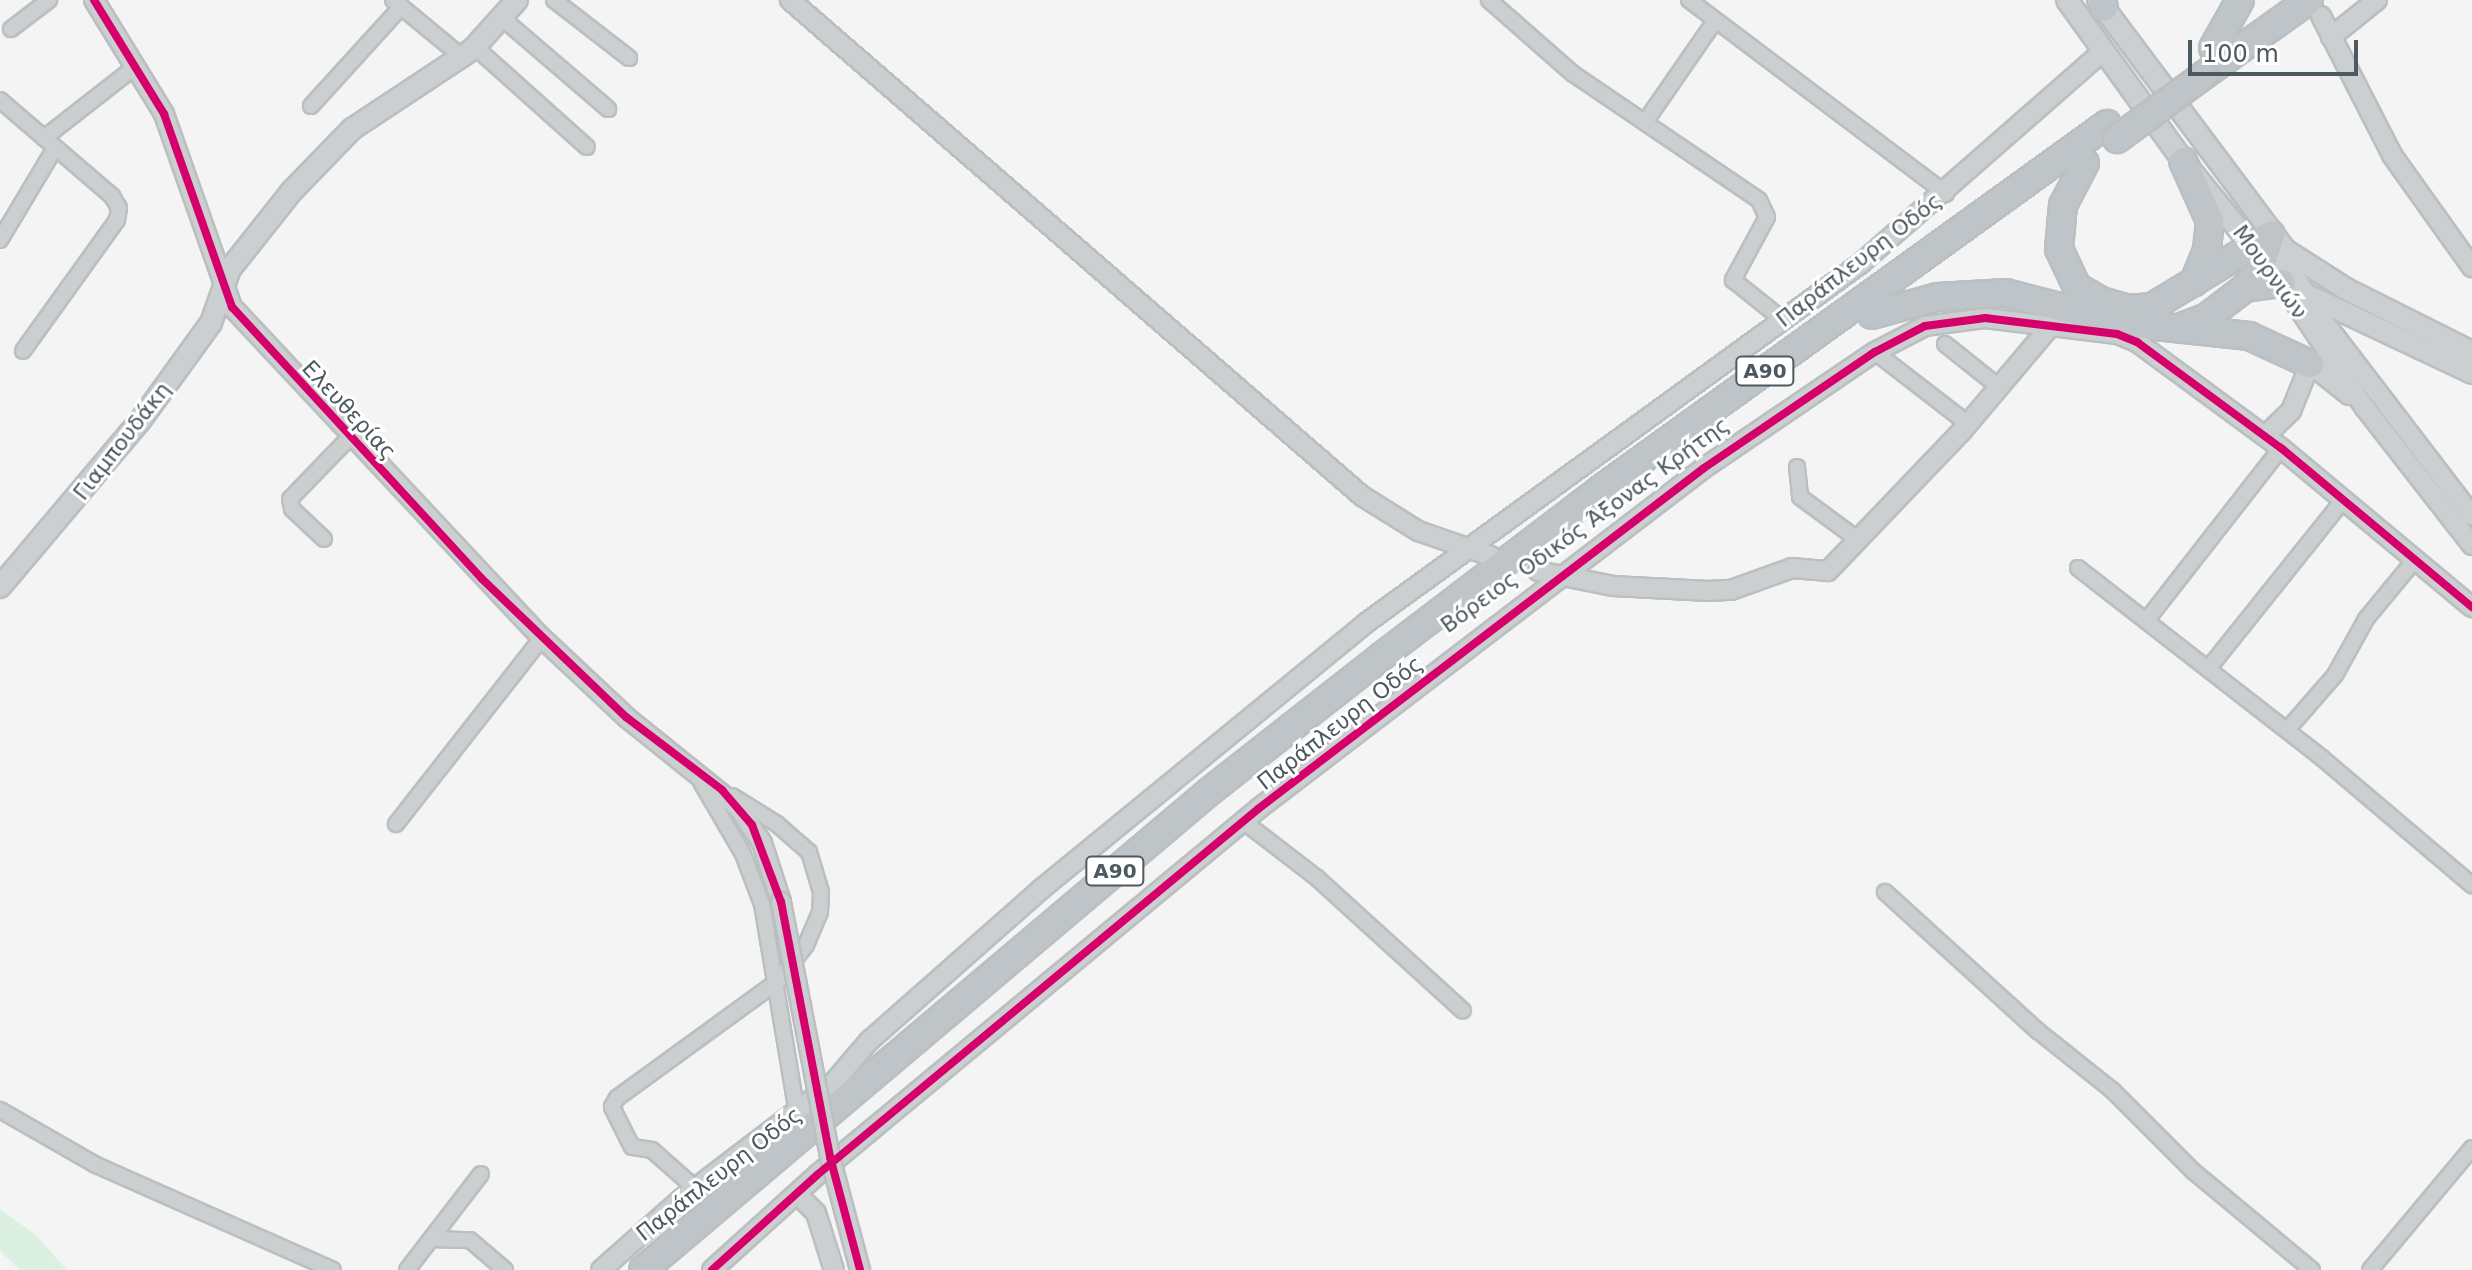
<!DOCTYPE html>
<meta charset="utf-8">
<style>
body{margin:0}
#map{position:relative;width:2472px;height:1270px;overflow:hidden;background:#f4f4f4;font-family:"DejaVu Sans",sans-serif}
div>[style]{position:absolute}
.green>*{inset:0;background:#dbf0e0}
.roads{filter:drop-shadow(2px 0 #babfc2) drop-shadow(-2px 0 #babfc2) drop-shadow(0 2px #babfc2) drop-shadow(0 -2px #babfc2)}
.minor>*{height:14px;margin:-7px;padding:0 7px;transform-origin:7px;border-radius:7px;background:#cccfcf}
.tertiary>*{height:18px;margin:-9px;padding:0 9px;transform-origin:9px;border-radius:9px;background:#cccfcf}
.secondary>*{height:20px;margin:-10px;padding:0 10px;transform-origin:10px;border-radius:10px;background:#cccfd1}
.motorway>*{height:26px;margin:-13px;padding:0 13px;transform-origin:13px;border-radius:13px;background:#bec4c7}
.bridges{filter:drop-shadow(2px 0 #babfc2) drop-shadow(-2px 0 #babfc2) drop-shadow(0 2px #babfc2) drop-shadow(0 -2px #babfc2)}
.tertiary-bridge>*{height:18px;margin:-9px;padding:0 9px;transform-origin:9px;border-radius:9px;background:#cccfcf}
.motorway-bridge>*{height:26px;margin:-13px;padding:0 13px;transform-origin:13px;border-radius:13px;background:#bec4c7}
.cycleway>*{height:8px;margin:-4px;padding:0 4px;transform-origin:4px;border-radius:4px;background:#d6006c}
span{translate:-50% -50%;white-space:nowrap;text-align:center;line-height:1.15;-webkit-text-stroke:6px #fff;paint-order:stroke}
.shield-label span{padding:2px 6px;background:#fff;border:2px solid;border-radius:6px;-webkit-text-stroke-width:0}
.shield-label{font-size:20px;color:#4c595f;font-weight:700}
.street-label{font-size:22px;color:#4c595f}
.scale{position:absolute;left:2188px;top:40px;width:170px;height:36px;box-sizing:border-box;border:4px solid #4c595f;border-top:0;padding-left:10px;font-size:24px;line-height:28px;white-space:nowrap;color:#4c595f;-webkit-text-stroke:6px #fff;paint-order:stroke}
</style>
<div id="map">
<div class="green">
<div style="clip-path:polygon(0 1209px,36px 1235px,67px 1270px,20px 1270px,0 1251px)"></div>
</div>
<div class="roads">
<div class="minor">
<div style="left:393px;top:0;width:89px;rotate:39.6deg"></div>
<div style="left:554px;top:0;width:95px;rotate:37.7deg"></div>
<div style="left:1489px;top:0;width:111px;rotate:41.3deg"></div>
<div style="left:1572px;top:73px;width:226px;rotate:34.2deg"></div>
<div style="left:1759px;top:200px;width:19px;rotate:65deg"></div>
<div style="left:1767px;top:217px;width:72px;rotate:118.4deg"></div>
<div style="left:1733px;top:280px;width:64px;rotate:38.7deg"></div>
<div style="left:1689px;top:0;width:322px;rotate:37deg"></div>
<div style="left:502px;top:18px;width:140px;rotate:40.6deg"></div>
<div style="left:11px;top:29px;width:48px;rotate:-37.3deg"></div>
<div style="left:475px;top:47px;width:150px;rotate:41.8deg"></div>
<div style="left:0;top:100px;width:148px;rotate:40.6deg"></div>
<div style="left:112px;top:196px;width:14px;rotate:60deg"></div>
<div style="left:119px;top:208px;width:12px;rotate:99deg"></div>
<div style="left:117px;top:220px;width:161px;rotate:125.7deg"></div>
<div style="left:311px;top:106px;width:134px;rotate:-47.7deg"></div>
<div style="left:1645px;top:122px;width:123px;rotate:-55.3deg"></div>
<div style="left:44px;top:138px;width:115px;rotate:-38deg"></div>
<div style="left:0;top:240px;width:107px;rotate:-59.1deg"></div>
<div style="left:1945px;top:344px;width:69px;rotate:38.5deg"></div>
<div style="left:1875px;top:352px;width:118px;rotate:37.7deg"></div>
<div style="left:1797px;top:467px;width:30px;rotate:84deg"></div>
<div style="left:1800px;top:497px;width:74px;rotate:36.3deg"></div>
<div style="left:324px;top:539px;width:44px;rotate:-136.8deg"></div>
<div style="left:292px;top:509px;width:10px;rotate:-101deg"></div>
<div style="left:290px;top:499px;width:86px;rotate:-45.9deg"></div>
<div style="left:2078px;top:568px;width:309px;rotate:37.9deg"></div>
<div style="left:2322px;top:758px;width:197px;rotate:40.3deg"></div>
<div style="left:2146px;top:621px;width:219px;rotate:-52deg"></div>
<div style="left:2208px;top:669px;width:214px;rotate:-51.3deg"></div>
<div style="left:2287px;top:730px;width:73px;rotate:-48.9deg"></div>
<div style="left:2335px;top:675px;width:64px;rotate:-61deg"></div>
<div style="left:2366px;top:619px;width:75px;rotate:-50.4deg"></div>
<div style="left:701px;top:782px;width:83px;rotate:59.7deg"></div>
<div style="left:743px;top:854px;width:53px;rotate:69.2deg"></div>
<div style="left:762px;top:904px;width:212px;rotate:80.5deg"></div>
<div style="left:1243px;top:821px;width:93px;rotate:37.6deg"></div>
<div style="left:1317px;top:878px;width:197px;rotate:42.3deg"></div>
<div style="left:396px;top:824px;width:236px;rotate:-51.9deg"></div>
<div style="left:1885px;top:892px;width:207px;rotate:42.3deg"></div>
<div style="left:2038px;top:1031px;width:95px;rotate:38.6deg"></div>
<div style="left:2112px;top:1090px;width:115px;rotate:45deg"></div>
<div style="left:2193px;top:1171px;width:155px;rotate:39.8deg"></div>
<div style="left:0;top:1110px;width:111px;rotate:29.8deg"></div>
<div style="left:96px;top:1165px;width:259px;rotate:23.9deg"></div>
<div style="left:695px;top:1188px;width:57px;rotate:-138.5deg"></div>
<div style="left:652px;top:1150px;width:20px;rotate:-171deg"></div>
<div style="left:632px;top:1147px;width:45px;rotate:-116.6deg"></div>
<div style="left:612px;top:1107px;width:10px;rotate:-61deg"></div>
<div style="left:617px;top:1098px;width:199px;rotate:-36deg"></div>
<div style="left:778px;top:981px;width:46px;rotate:-52.1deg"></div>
<div style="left:806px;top:945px;width:36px;rotate:-67deg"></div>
<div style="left:820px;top:912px;width:20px;rotate:-87deg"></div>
<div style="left:821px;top:892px;width:42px;rotate:-106.7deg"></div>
<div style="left:809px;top:852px;width:43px;rotate:-138.8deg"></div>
<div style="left:777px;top:824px;width:53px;rotate:-148.1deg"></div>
<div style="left:432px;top:1239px;width:38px;rotate:2deg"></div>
<div style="left:470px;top:1240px;width:46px;rotate:40.6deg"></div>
<div style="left:407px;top:1270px;width:121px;rotate:-52.4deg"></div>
<div style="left:2370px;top:1270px;width:159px;rotate:-50.1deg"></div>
</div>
<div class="tertiary">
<div style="left:94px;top:0;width:134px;rotate:58.4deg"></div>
<div style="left:164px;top:114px;width:205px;rotate:70.6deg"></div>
<div style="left:232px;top:307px;width:453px;rotate:46.9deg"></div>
<div style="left:542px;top:638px;width:115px;rotate:43.2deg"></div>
<div style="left:626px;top:717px;width:144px;rotate:38.8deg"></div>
<div style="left:738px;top:807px;width:43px;rotate:56.3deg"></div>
<div style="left:762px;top:843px;width:62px;rotate:72.1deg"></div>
<div style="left:790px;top:0;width:757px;rotate:40.93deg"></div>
<div style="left:1362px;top:496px;width:66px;rotate:32deg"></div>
<div style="left:1418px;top:531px;width:77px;rotate:18.9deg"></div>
<div style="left:2321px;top:16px;width:156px;rotate:62.9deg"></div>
<div style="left:2392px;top:155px;width:138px;rotate:54.5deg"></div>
<div style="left:2331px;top:37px;width:59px;rotate:-38.8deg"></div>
<div style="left:2275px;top:242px;width:82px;rotate:59.4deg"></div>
<div style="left:2317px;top:313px;width:255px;rotate:52.6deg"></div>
<div style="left:2282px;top:283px;width:150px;rotate:56.4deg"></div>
<div style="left:2365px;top:408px;width:174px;rotate:52deg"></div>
<div style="left:2265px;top:436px;width:36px;rotate:-44deg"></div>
<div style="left:2291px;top:411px;width:51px;rotate:-68deg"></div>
<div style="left:2310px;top:364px;width:50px;rotate:38.5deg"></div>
<div style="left:1538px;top:571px;width:76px;rotate:11.3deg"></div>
<div style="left:1613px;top:586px;width:96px;rotate:3deg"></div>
<div style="left:1709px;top:591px;width:22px;rotate:-3deg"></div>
<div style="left:1731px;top:590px;width:65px;rotate:-19.8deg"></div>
<div style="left:1792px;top:568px;width:36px;rotate:5deg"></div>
<div style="left:1828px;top:571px;width:192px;rotate:-46.3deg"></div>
<div style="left:1961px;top:432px;width:136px;rotate:-49.8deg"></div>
<div style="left:799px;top:1196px;width:24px;rotate:45deg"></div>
<div style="left:816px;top:1213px;width:60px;rotate:72.5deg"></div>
<div style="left:601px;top:1270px;width:106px;rotate:-41.5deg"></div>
<div style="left:680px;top:1200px;width:193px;rotate:-37.4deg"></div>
<div style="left:833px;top:1083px;width:55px;rotate:-49.4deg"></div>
<div style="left:869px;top:1041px;width:228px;rotate:-41.4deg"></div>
<div style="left:1040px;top:890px;width:421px;rotate:-39.3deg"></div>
<div style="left:1366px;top:623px;width:611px;rotate:-36.01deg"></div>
<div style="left:1860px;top:264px;width:322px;rotate:-41.2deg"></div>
<div style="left:712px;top:1270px;width:142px;rotate:-42.1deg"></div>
<div style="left:817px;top:1175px;width:573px;rotate:-39.69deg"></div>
<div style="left:1258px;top:809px;width:561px;rotate:-37.4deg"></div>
<div style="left:1704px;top:468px;width:207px;rotate:-34.2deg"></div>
<div style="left:1875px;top:352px;width:56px;rotate:-27.5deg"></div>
<div style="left:1925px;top:326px;width:61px;rotate:-7.6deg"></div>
<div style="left:1985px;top:318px;width:133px;rotate:6.9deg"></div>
<div style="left:2117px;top:334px;width:22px;rotate:22deg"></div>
<div style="left:2137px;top:342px;width:179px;rotate:36.4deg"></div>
<div style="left:2281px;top:448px;width:249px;rotate:39.8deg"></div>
</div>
<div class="secondary">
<div style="left:2067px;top:0;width:198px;rotate:54.2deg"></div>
<div style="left:2183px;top:161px;width:157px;rotate:50.9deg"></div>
<div style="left:2282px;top:283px;width:210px;rotate:25.3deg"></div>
<div style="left:2098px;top:0;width:312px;rotate:53.2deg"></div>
<div style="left:2285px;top:250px;width:72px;rotate:32.6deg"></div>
<div style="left:2346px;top:289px;width:141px;rotate:26.6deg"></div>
<div style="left:0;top:587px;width:217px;rotate:-49.9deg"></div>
<div style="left:140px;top:421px;width:121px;rotate:-54.1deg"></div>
<div style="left:211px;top:323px;width:57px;rotate:-70.6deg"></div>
<div style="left:230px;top:269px;width:98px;rotate:-51.6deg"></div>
<div style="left:291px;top:192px;width:88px;rotate:-45.9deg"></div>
<div style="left:352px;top:129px;width:145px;rotate:-33.5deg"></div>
<div style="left:473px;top:49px;width:66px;rotate:-48.1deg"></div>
</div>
<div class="motorway">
<div style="left:2102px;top:0;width:8px;rotate:76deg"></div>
<div style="left:2213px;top:48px;width:55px;rotate:-60.6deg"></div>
<div style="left:2204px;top:75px;width:129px;rotate:-35.5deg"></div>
<div style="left:2183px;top:161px;width:66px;rotate:65.8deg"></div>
<div style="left:2210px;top:221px;width:29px;rotate:96deg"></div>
<div style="left:2207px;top:250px;width:35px;rotate:112deg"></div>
<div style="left:2085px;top:163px;width:47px;rotate:117.6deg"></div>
<div style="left:2063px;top:205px;width:44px;rotate:95.2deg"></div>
<div style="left:2059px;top:249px;width:42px;rotate:64.7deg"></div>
<div style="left:2077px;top:287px;width:28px;rotate:30deg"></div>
<div style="left:2101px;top:301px;width:29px;rotate:16deg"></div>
<div style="left:2129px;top:309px;width:23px;rotate:-5deg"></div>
<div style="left:2152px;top:307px;width:139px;rotate:-31.2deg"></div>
<div style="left:2245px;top:288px;width:37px;rotate:-8deg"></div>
<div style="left:1872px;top:315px;width:68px;rotate:-15.3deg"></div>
<div style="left:1938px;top:297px;width:68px;rotate:-3.4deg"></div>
<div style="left:2006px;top:293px;width:116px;rotate:14.5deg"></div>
<div style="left:2118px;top:322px;width:132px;rotate:6.1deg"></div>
<div style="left:2249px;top:336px;width:67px;rotate:24.7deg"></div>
<div style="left:2184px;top:326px;width:25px;rotate:-21deg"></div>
<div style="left:2207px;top:317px;width:48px;rotate:-37.3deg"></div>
<div style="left:2245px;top:288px;width:23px;rotate:-50deg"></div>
<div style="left:2260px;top:270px;width:37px;rotate:-73deg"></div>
<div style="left:643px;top:1270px;width:742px;rotate:-40.19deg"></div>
<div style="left:1210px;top:791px;width:219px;rotate:-38.1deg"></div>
<div style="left:1382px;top:656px;width:275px;rotate:-37.3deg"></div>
<div style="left:1601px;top:489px;width:624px;rotate:-35.8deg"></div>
</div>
</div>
<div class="bridges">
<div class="tertiary-bridge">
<div style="left:781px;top:902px;width:260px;rotate:79.1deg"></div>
<div style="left:830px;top:1157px;width:117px;rotate:75.1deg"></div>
</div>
<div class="motorway-bridge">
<div style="left:2117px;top:139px;width:108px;rotate:-36.3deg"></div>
</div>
</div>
<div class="cycleway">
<div style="left:94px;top:0;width:134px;rotate:58.4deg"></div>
<div style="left:164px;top:114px;width:205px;rotate:70.6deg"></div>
<div style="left:232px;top:307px;width:369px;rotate:47.4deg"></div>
<div style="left:482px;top:579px;width:199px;rotate:43.8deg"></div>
<div style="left:626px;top:717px;width:121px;rotate:37.2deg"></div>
<div style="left:722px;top:790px;width:46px;rotate:49.4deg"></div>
<div style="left:752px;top:825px;width:82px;rotate:69.4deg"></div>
<div style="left:781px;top:902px;width:260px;rotate:79.1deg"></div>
<div style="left:830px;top:1157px;width:117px;rotate:75.1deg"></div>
<div style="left:712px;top:1270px;width:142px;rotate:-42.1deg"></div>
<div style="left:817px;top:1175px;width:573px;rotate:-39.69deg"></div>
<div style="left:1258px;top:809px;width:561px;rotate:-37.4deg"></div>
<div style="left:1704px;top:468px;width:207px;rotate:-34.2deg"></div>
<div style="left:1875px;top:352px;width:56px;rotate:-27.5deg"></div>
<div style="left:1925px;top:326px;width:61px;rotate:-7.6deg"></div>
<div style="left:1985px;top:318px;width:133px;rotate:6.9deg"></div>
<div style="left:2117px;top:334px;width:22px;rotate:22deg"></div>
<div style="left:2137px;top:342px;width:179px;rotate:36.4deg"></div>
<div style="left:2281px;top:448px;width:249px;rotate:39.8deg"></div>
</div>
<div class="shield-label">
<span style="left:1765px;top:371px">Α90</span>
<span style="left:1115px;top:871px">Α90</span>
</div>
<div class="street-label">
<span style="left:1859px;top:260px;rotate:-38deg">Παράπλευρη Οδός</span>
<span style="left:2270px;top:272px;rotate:54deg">Μουρνιών</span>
<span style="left:349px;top:410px;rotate:47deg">Ελευθερίας</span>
<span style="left:122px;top:441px;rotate:-52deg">Γιαμπουδάκη</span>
<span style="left:1585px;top:525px;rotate:-36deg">Βόρειος Οδικός Άξονας Κρήτης</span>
<span style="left:1340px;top:723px;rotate:-38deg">Παράπλευρη Οδός</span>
<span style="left:719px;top:1174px;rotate:-38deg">Παράπλευρη Οδός</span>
</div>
<div class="scale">100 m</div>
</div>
